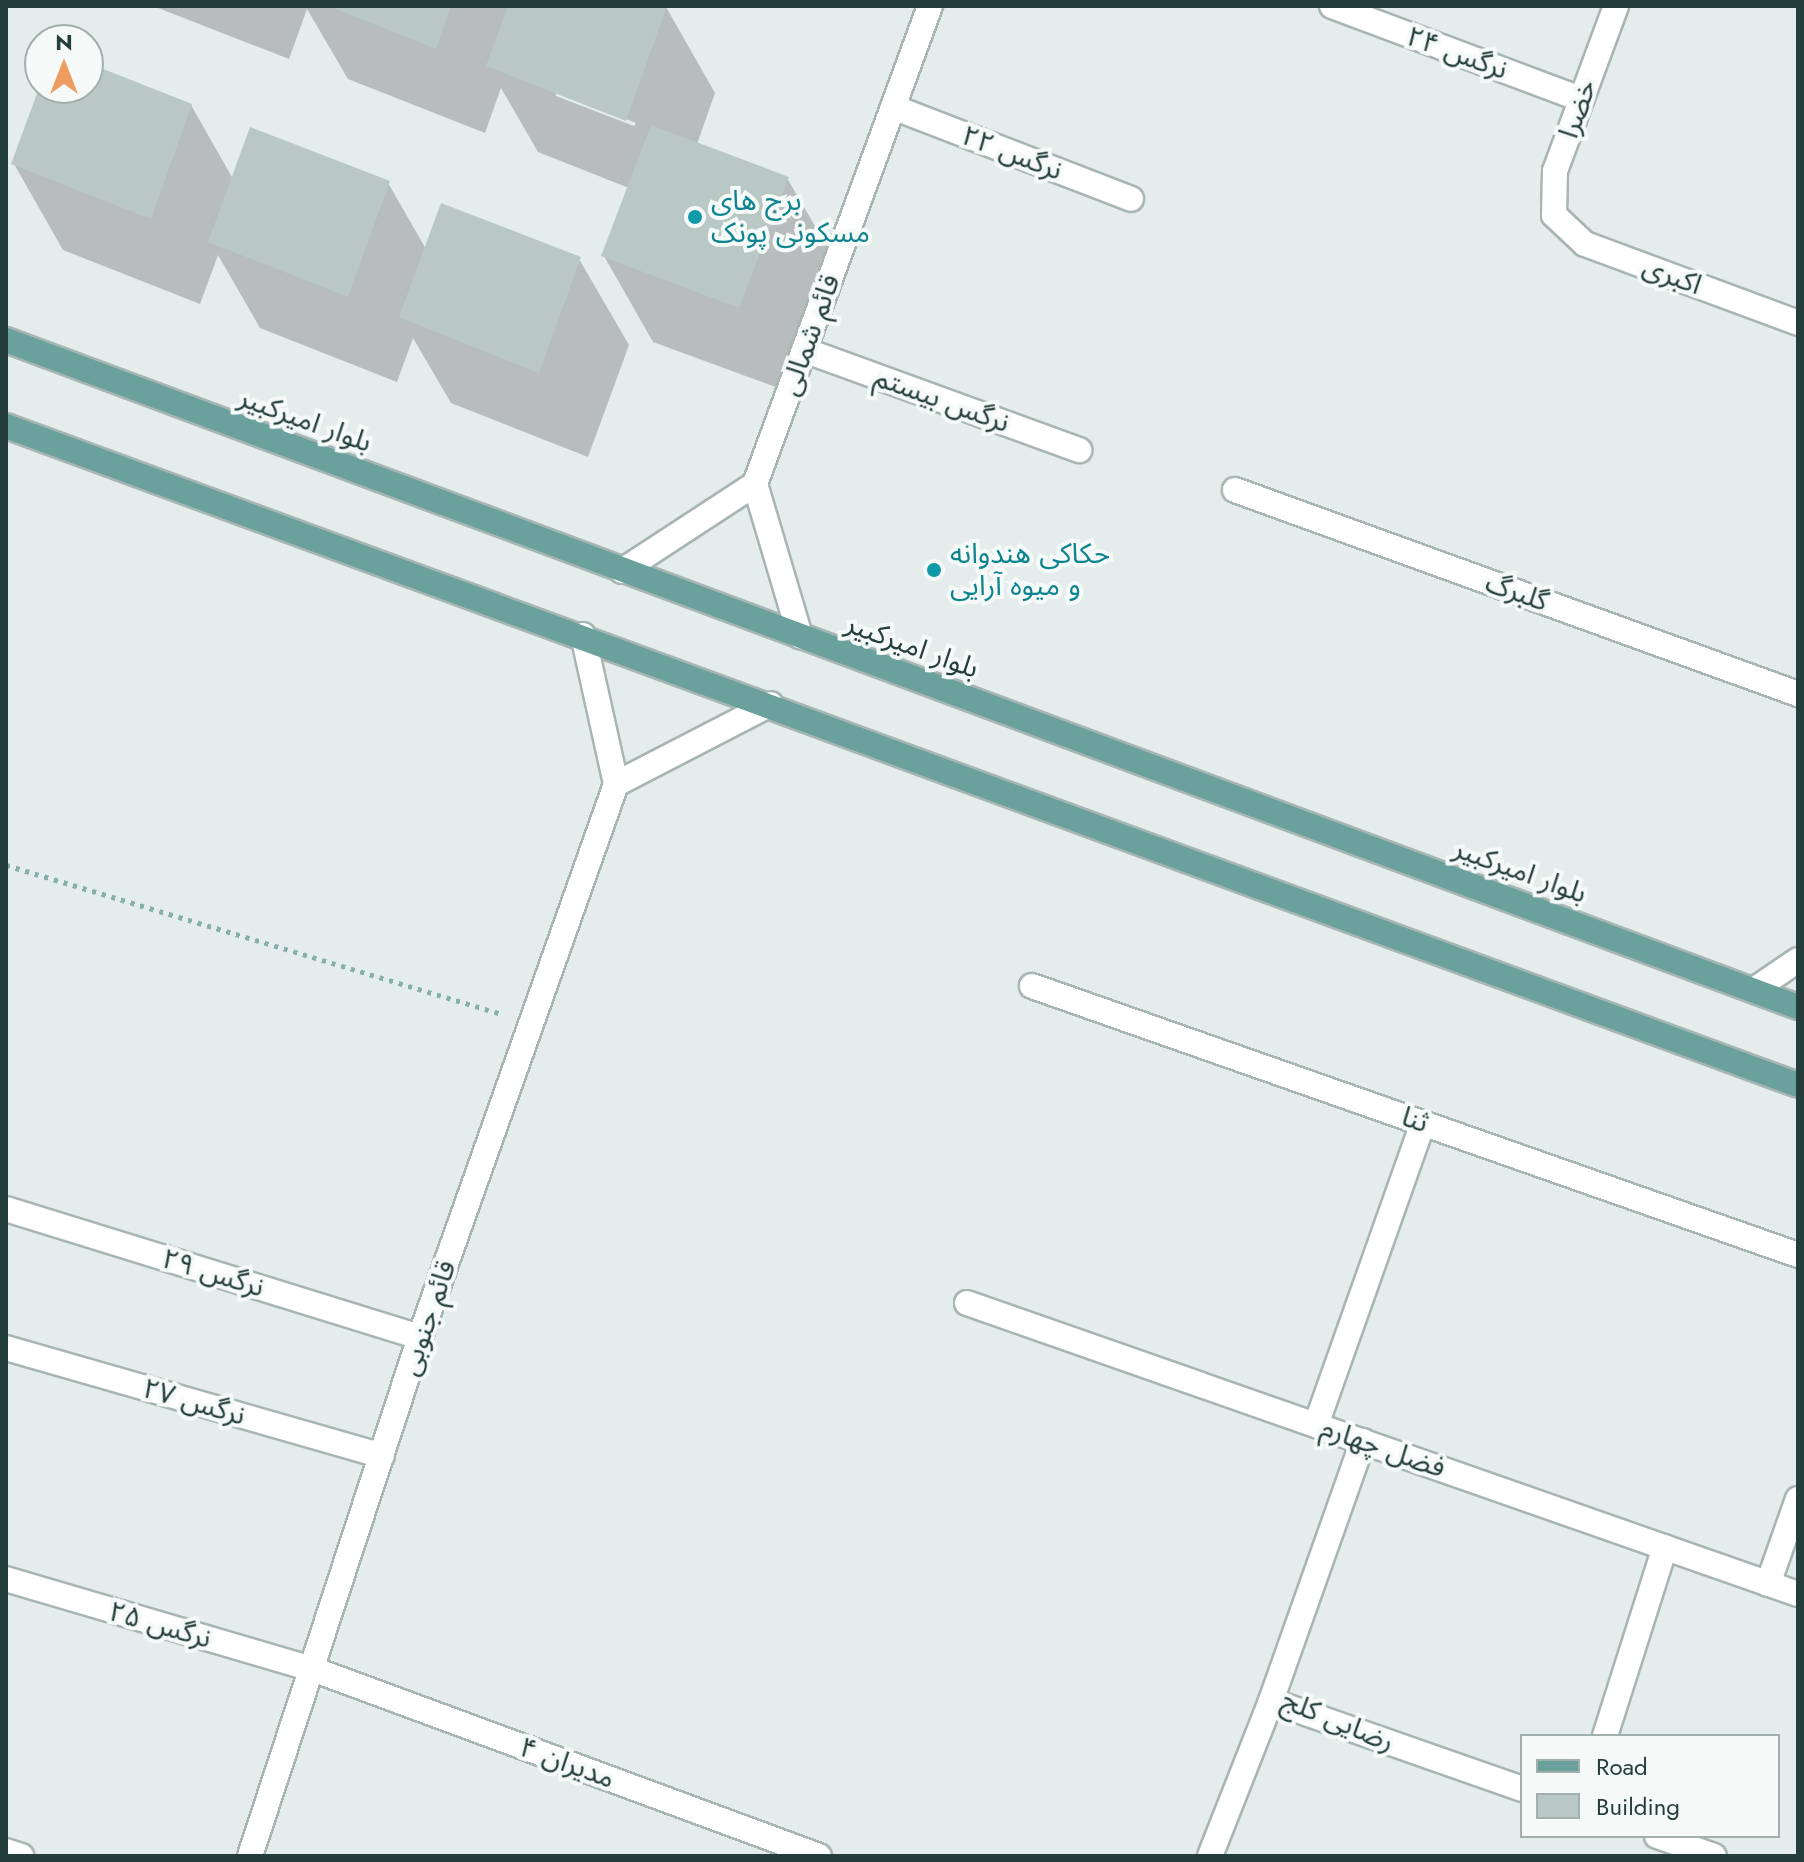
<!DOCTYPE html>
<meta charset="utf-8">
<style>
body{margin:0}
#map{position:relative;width:1804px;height:1862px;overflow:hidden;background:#e4edeb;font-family:Jost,"Noto Sans Arabic",sans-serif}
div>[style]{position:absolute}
.shadow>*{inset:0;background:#0003}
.building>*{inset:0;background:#b9c8c4}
.path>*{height:5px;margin-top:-2.5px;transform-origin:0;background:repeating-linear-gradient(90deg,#85b0aa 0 4px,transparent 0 10px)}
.roads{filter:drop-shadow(2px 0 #a7b5b3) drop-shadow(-2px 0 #a7b5b3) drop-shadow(0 2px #a7b5b3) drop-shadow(0 -2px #a7b5b3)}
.minor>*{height:24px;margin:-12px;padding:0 12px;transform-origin:12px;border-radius:12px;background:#fff}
.tertiary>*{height:24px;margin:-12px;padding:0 12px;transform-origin:12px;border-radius:12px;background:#fff}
.primary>*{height:24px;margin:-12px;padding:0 12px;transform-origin:12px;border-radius:12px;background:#6aa19d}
.dots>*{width:22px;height:22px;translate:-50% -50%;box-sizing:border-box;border:4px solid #f5faf8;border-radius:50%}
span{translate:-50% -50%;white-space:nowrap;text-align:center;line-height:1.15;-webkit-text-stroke:8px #f5faf8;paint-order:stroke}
.street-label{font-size:28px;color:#243e3c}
.culture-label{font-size:28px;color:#0d838f}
.left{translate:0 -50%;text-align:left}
.frame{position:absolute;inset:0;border:8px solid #243e3c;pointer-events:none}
.legend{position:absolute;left:1520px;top:1734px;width:260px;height:104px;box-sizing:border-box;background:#f5faf8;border:2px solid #a1afad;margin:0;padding:10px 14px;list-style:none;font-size:24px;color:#243e3c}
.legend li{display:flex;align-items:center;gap:16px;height:40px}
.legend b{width:40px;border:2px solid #a1afad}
.north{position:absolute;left:24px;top:24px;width:80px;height:80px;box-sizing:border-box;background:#f5faf8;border:2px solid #a1afad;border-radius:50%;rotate:0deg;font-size:22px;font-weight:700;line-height:32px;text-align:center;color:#243e3c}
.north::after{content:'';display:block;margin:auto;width:28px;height:36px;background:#ee9d61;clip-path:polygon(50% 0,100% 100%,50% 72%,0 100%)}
</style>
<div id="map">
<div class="shadow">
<div style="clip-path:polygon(evenodd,153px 6px,666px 7px,715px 93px,697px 144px,787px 178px,837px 264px,789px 392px,653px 342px,604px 256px,629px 188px,538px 152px,501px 88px,485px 133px,348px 79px,307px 9px,289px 59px,153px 6px,556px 91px,636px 123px,634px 126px,556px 96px,556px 91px)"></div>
<div style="clip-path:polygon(88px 65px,191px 105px,233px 179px,388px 183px,426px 249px,579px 259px,629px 345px,588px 457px,451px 403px,413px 338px,397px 382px,260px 328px,218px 255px,200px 304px,63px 250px,14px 164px,41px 88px,88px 88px)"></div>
</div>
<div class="building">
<div style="clip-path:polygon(328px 6px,451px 6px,436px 49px)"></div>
<div style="clip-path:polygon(508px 6px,667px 6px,626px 121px,486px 66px)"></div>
<div style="clip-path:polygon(88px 63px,192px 104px,151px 219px,11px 164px,39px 88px,88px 88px)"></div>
<div style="clip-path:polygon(651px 125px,789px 177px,739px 308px,601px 256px)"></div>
<div style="clip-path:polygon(250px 127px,390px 181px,348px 297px,208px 242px)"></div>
<div style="clip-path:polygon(441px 203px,581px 257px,539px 373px,399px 317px)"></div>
</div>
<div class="path">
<div style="left:6px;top:865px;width:518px;rotate:16.72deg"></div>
</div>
<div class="roads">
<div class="minor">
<div style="left:1332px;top:6px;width:266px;rotate:20.5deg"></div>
<div style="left:1616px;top:6px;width:176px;rotate:110.3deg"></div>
<div style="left:1555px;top:171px;width:44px;rotate:91.3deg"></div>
<div style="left:1554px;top:215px;width:42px;rotate:43.1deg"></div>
<div style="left:1585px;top:244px;width:227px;rotate:20.3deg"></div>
<div style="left:893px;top:107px;width:255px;rotate:21.1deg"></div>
<div style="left:804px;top:350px;width:293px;rotate:20deg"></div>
<div style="left:1235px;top:490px;width:599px;rotate:19.92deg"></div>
<div style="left:1032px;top:986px;width:812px;rotate:19.35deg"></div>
<div style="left:1754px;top:990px;width:53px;rotate:-34.3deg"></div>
<div style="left:6px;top:1209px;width:433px;rotate:17.2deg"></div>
<div style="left:967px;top:1303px;width:880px;rotate:19.3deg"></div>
<div style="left:6px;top:1348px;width:391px;rotate:16deg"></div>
<div style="left:1316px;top:1425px;width:320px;rotate:-70.5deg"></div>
<div style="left:1363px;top:1441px;width:276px;rotate:109.5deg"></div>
<div style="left:1271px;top:1701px;width:266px;rotate:19.3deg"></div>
<div style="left:6px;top:1579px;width:322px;rotate:16.4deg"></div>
<div style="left:315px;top:1670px;width:537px;rotate:20.26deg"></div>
<div style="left:1768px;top:1584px;width:90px;rotate:-70.6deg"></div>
<div style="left:1605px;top:1736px;width:198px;rotate:-72.4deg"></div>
<div style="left:1657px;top:1836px;width:60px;rotate:19.3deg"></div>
<div style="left:6px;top:1851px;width:16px;rotate:18deg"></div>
<div style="left:1210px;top:1856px;width:167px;rotate:-68.5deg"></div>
</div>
<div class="tertiary">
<div style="left:755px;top:484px;width:509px;rotate:-69.89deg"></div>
<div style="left:755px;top:484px;width:159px;rotate:73.5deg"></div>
<div style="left:622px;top:571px;width:159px;rotate:-33.2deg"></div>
<div style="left:583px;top:635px;width:153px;rotate:77.5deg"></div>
<div style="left:616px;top:784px;width:174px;rotate:-27.3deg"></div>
<div style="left:250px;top:1856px;width:546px;rotate:-71.86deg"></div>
<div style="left:420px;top:1337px;width:587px;rotate:-70.48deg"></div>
</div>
<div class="primary">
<div style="left:6px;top:340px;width:1912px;rotate:20.42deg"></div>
<div style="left:6px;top:426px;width:1909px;rotate:20.19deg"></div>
</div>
</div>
<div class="dots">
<div style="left:695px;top:217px;background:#0f9aa8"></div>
<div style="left:934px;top:570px;background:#0f9aa8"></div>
</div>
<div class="street-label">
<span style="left:1457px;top:53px;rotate:20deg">نرگس ۲۴</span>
<span style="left:1578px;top:109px;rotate:-70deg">خضرا</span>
<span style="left:1012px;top:153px;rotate:21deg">نرگس ۲۲</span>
<span style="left:1672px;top:276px;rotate:20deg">اکبری</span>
<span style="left:810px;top:335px;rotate:-70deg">قائم شمالی</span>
<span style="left:942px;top:400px;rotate:20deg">نرگس بیستم</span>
<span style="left:305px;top:420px;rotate:20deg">بلوار امیرکبیر</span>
<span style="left:1517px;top:592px;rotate:20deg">گلبرگ</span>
<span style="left:912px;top:646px;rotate:20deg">بلوار امیرکبیر</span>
<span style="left:1520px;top:871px;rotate:20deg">بلوار امیرکبیر</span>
<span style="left:1415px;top:1120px;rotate:19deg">ثنا</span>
<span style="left:213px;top:1273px;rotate:17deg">نرگس ۲۹</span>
<span style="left:428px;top:1318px;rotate:-71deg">قائم جنوبی</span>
<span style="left:194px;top:1402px;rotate:16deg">نرگس ۲۷</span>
<span style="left:1383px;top:1448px;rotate:19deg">فضل چهارم</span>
<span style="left:160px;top:1625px;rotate:16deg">نرگس ۲۵</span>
<span style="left:1338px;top:1721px;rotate:22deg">رضایی کلج</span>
<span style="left:567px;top:1763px;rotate:20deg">مدیران ۴</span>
</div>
<div class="culture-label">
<span class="left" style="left:711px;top:217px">برج های<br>مسکونی پونک</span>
<span class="left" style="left:950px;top:570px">حکاکی هندوانه<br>و میوه آرایی</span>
</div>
<div class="frame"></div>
<ul class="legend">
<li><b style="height:10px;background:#6aa19d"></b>Road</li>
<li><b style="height:22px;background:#b9c8c4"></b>Building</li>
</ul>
<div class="north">N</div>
</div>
